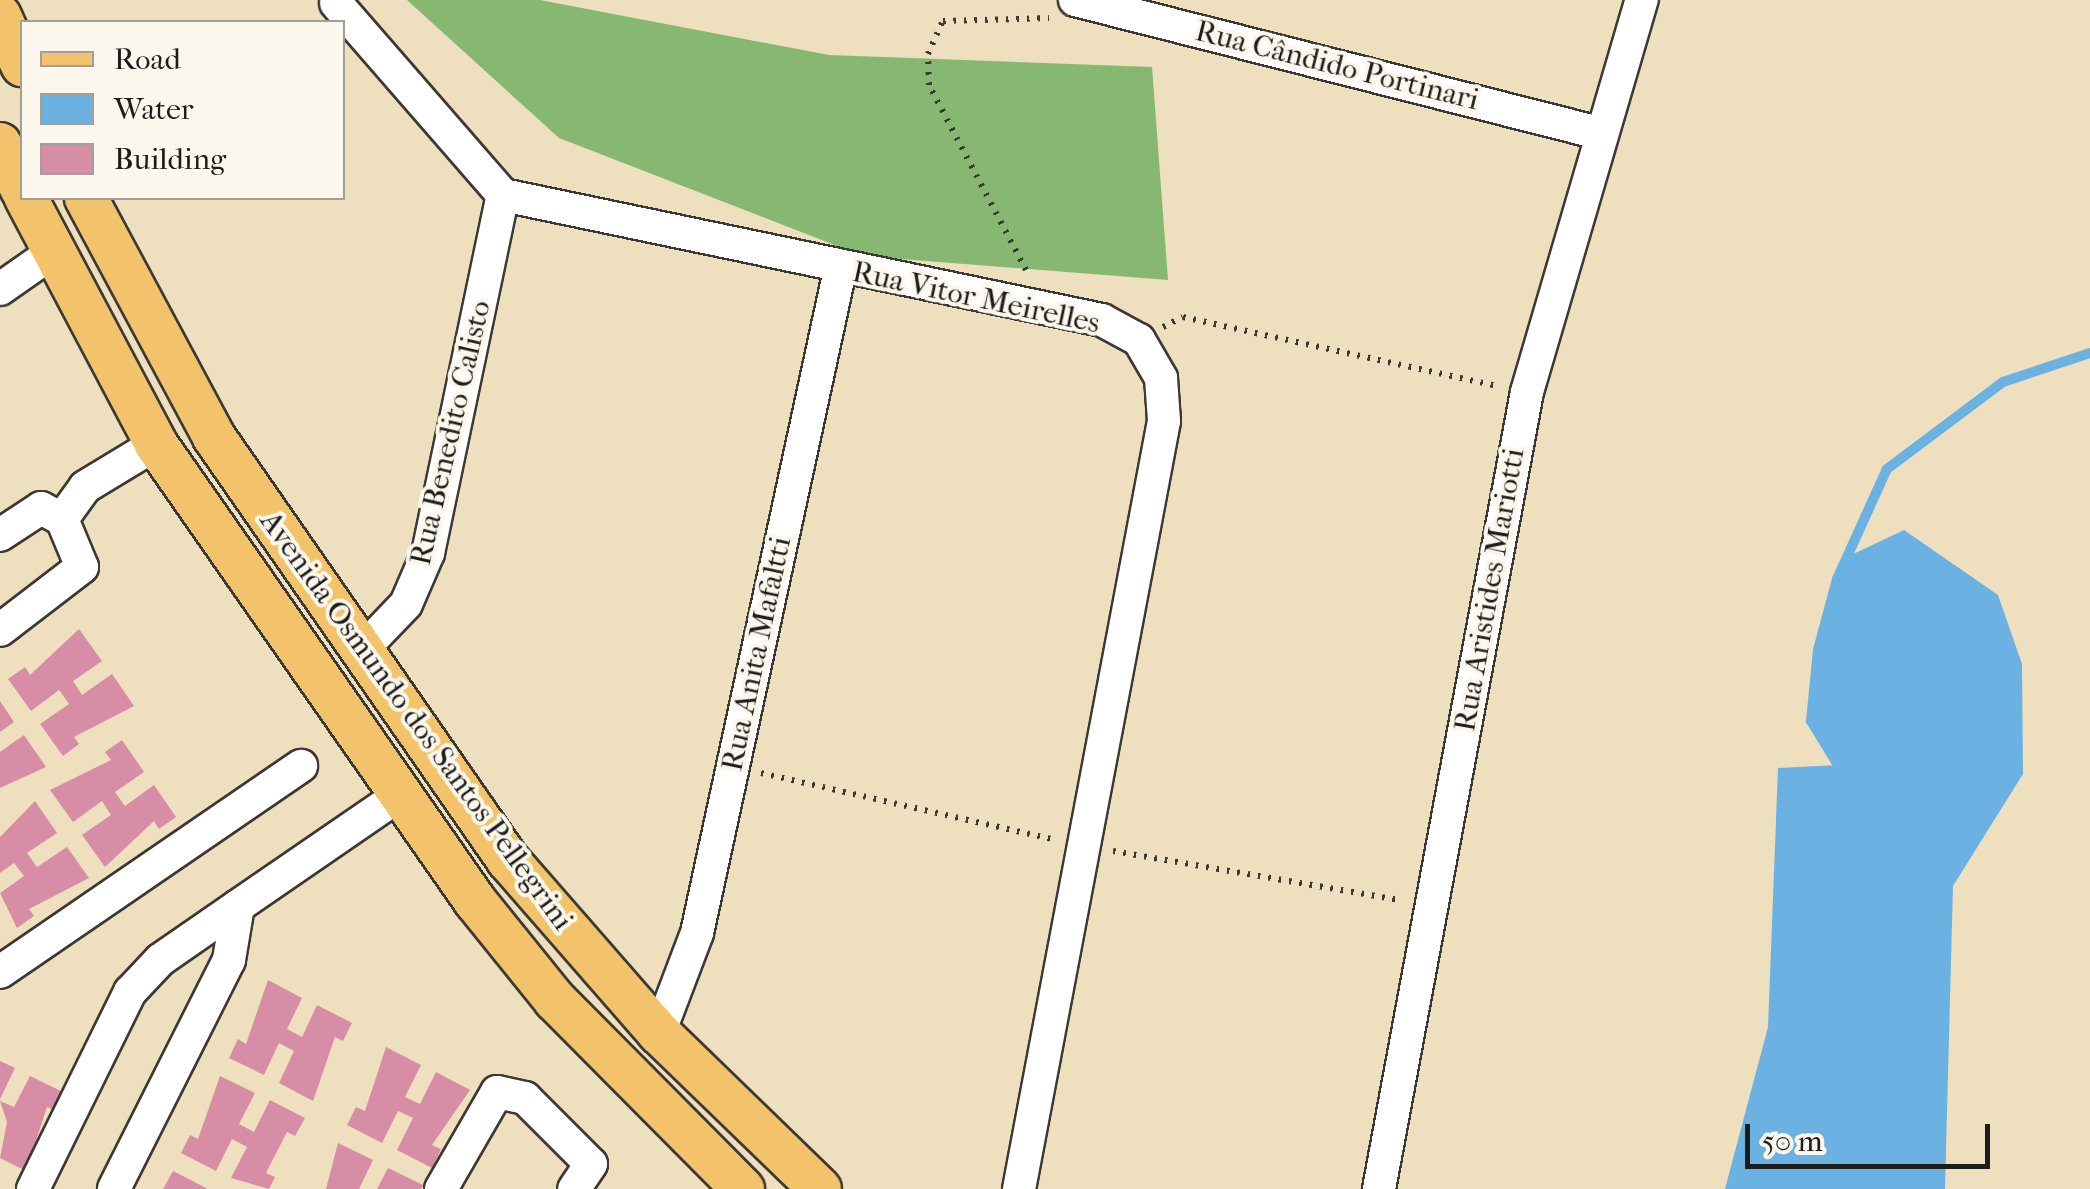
<!DOCTYPE html>
<meta charset="utf-8">
<style>
body{margin:0}
#map{position:relative;width:2090px;height:1189px;overflow:hidden;background:#eedfbe;font-family:"IM FELL French Canon",serif}
div>[style]{position:absolute}
.forest>*{inset:0;background:#87b872}
.water>*{inset:0;background:#6bb2e2}
.stream>*{height:10px;margin:-5px;padding:0 5px;transform-origin:5px;border-radius:5px;background:#6bb2e2}
.building>*{inset:0;background:#d88da7}
.path>*{height:6px;margin-top:-3px;transform-origin:0;background:repeating-linear-gradient(90deg,#3c3934 0 2.5px,transparent 0 10.5px)}
.roads{filter:drop-shadow(2px 0 #3c3934) drop-shadow(-2px 0 #3c3934) drop-shadow(0 2px #3c3934) drop-shadow(0 -2px #3c3934)}
.minor>*{height:32px;margin:-16px;padding:0 16px;transform-origin:16px;border-radius:16px;background:#fff}
.major>*{height:42px;margin:-21px;padding:0 21px;transform-origin:21px;border-radius:21px;background:#f2c36a}
span{translate:-50% -50%;white-space:nowrap;text-align:center;line-height:1.15;-webkit-text-stroke:8px #fbf7ec;paint-order:stroke}
.street-label{font-size:30px;color:#1c1c1c}
.legend{position:absolute;left:20px;top:20px;width:325px;height:180px;box-sizing:border-box;background:#fbf7ec;border:2px solid #a29f99;margin:0;padding:12px 18px;list-style:none;font-size:30px;color:#1c1c1c}
.legend li{display:flex;align-items:center;gap:20px;height:50px}
.legend b{width:50px;border:2px solid #a29f99}
.scale{position:absolute;left:1745px;top:1124px;width:245px;height:45px;box-sizing:border-box;border:5px solid #1c1c1c;border-top:0;padding-left:12px;font-size:30px;line-height:35px;white-space:nowrap;color:#1c1c1c;-webkit-text-stroke:8px #fbf7ec;paint-order:stroke}
</style>
<div id="map">
<div class="forest">
<div style="clip-path:polygon(407px 0,540px 0,829px 55px,1152px 67px,1168px 280px,863px 256px,559px 138px)"></div>
</div>
<div class="water">
<div style="clip-path:polygon(1904px 530px,1998px 595px,2022px 664px,2023px 774px,1953px 886px,1945px 1189px,1725px 1189px,1768px 1027px,1778px 768px,1838px 765px,1811px 721px,1818px 650px,1847px 557px)"></div>
</div>
<div class="stream">
<div style="left:1838px;top:765px;width:52px;rotate:-121.5deg"></div>
<div style="left:1811px;top:721px;width:71px;rotate:-84.4deg"></div>
<div style="left:1818px;top:650px;width:73px;rotate:-75deg"></div>
<div style="left:1837px;top:579px;width:121px;rotate:-65.6deg"></div>
<div style="left:1887px;top:469px;width:145px;rotate:-36.9deg"></div>
<div style="left:2003px;top:382px;width:92px;rotate:-18.4deg"></div>
</div>
<div class="building">
<div style="clip-path:polygon(79px 629px,102px 661px,73px 681px,82px 695px,112px 674px,134px 706px,74px 737px,79px 744px,63px 756px,40px 724px,69px 704px,59px 690px,31px 711px,8px 679px,25px 667px,30px 675px)"></div>
<div style="clip-path:polygon(0 701px,14px 722px,0 732px)"></div>
<div style="clip-path:polygon(24px 735px,46px 767px,0 788px,0 752px)"></div>
<div style="clip-path:polygon(122px 740px,144px 772px,115px 792px,125px 806px,154px 785px,176px 817px,159px 829px,154px 821px,105px 867px,82px 835px,111px 815px,102px 801px,73px 822px,50px 790px,111px 760px,105px 752px)"></div>
<div style="clip-path:polygon(35px 801px,57px 833px,27px 853px,37px 867px,67px 847px,89px 878px,29px 909px,34px 916px,17px 928px,0 893px,24px 876px,14px 863px,0 873px,0 837px)"></div>
<div style="clip-path:polygon(268px 980px,302px 998px,287px 1029px,302px 1037px,317px 1005px,352px 1023px,343px 1041px,335px 1037px,313px 1101px,279px 1083px,294px 1051px,279px 1043px,264px 1075px,229px 1058px,238px 1039px,246px 1044px)"></div>
<div style="clip-path:polygon(386px 1047px,421px 1065px,405px 1097px,420px 1104px,436px 1072px,470px 1090px,432px 1145px,441px 1149px,432px 1168px,397px 1150px,413px 1118px,398px 1111px,382px 1143px,347px 1125px,356px 1107px,365px 1111px)"></div>
<div style="clip-path:polygon(0 1061px,15px 1068px,0 1099px)"></div>
<div style="clip-path:polygon(30px 1076px,65px 1093px,56px 1111px,47px 1107px,26px 1171px,0 1158px,7px 1122px,0 1101px,14px 1107px)"></div>
<div style="clip-path:polygon(220px 1076px,255px 1093px,239px 1124px,254px 1132px,270px 1100px,305px 1118px,295px 1136px,287px 1132px,266px 1173px,275px 1177px,269px 1189px,231px 1178px,247px 1147px,232px 1139px,216px 1171px,181px 1153px,190px 1135px,198px 1139px)"></div>
<div style="clip-path:polygon(338px 1143px,373px 1160px,359px 1189px,326px 1189px)"></div>
<div style="clip-path:polygon(388px 1168px,423px 1185px,421px 1189px,377px 1189px)"></div>
<div style="clip-path:polygon(173px 1171px,208px 1189px,163px 1189px)"></div>
</div>
<div class="path">
<div style="left:1026px;top:270px;width:209px;rotate:-117.7deg"></div>
<div style="left:929px;top:85px;width:31px;rotate:-92deg"></div>
<div style="left:928px;top:54px;width:36px;rotate:-66deg"></div>
<div style="left:943px;top:21px;width:106px;rotate:-1.6deg"></div>
<div style="left:1163px;top:327px;width:22px;rotate:-27deg"></div>
<div style="left:1183px;top:317px;width:321px;rotate:12.4deg"></div>
<div style="left:761px;top:773px;width:303px;rotate:12.8deg"></div>
<div style="left:1113px;top:851px;width:292px;rotate:9.7deg"></div>
</div>
<div class="roads">
<div class="minor">
<div style="left:1075px;top:0;width:541px;rotate:14.24deg"></div>
<div style="left:336px;top:3px;width:254px;rotate:49deg"></div>
<div style="left:503px;top:195px;width:612px;rotate:11.79deg"></div>
<div style="left:1102px;top:320px;width:42px;rotate:28.4deg"></div>
<div style="left:1139px;top:340px;width:44px;rotate:59.9deg"></div>
<div style="left:1161px;top:378px;width:43px;rotate:86deg"></div>
<div style="left:1164px;top:421px;width:782px;rotate:100.69deg"></div>
<div style="left:0;top:289px;width:65px;rotate:-34.9deg"></div>
<div style="left:62px;top:519px;width:39px;rotate:-54deg"></div>
<div style="left:85px;top:487px;width:83px;rotate:-31.2deg"></div>
<div style="left:0;top:535px;width:49px;rotate:-33.4deg"></div>
<div style="left:41px;top:508px;width:24px;rotate:28deg"></div>
<div style="left:62px;top:519px;width:52px;rotate:67.4deg"></div>
<div style="left:82px;top:567px;width:103px;rotate:142.5deg"></div>
<div style="left:360px;top:652px;width:66px;rotate:-46.2deg"></div>
<div style="left:406px;top:604px;width:56px;rotate:-66.7deg"></div>
<div style="left:428px;top:553px;width:366px;rotate:-78.2deg"></div>
<div style="left:238px;top:906px;width:198px;rotate:-34.5deg"></div>
<div style="left:0;top:972px;width:365px;rotate:-34.4deg"></div>
<div style="left:659px;top:1033px;width:107px;rotate:-69.2deg"></div>
<div style="left:697px;top:933px;width:678px;rotate:-77.83deg"></div>
<div style="left:33px;top:1189px;width:220px;rotate:-63.8deg"></div>
<div style="left:130px;top:992px;width:44px;rotate:-46.8deg"></div>
<div style="left:160px;top:960px;width:95px;rotate:-34.7deg"></div>
<div style="left:238px;top:906px;width:55px;rotate:99.5deg"></div>
<div style="left:229px;top:960px;width:256px;rotate:116.7deg"></div>
<div style="left:441px;top:1189px;width:112px;rotate:-60deg"></div>
<div style="left:497px;top:1092px;width:29px;rotate:12deg"></div>
<div style="left:525px;top:1098px;width:93px;rotate:45deg"></div>
<div style="left:591px;top:1164px;width:30px;rotate:124deg"></div>
<div style="left:1379px;top:1189px;width:811px;rotate:-79.48deg"></div>
<div style="left:1527px;top:392px;width:409px;rotate:-73.7deg"></div>
</div>
<div class="major">
<div style="left:0;top:16px;width:54px;rotate:65.8deg"></div>
<div style="left:0;top:144px;width:51px;rotate:64.4deg"></div>
<div style="left:26px;top:198px;width:278px;rotate:62.1deg"></div>
<div style="left:156px;top:444px;width:557px;rotate:55.08deg"></div>
<div style="left:475px;top:901px;width:127px;rotate:51.1deg"></div>
<div style="left:555px;top:1000px;width:267px;rotate:45.2deg"></div>
<div style="left:86px;top:198px;width:271px;rotate:61.8deg"></div>
<div style="left:214px;top:437px;width:515px;rotate:55.2deg"></div>
<div style="left:508px;top:860px;width:230px;rotate:48.9deg"></div>
<div style="left:659px;top:1033px;width:224px;rotate:44.1deg"></div>
</div>
</div>
<div class="street-label">
<span style="left:1337px;top:66px;rotate:14deg">Rua Cândido Portinari</span>
<span style="left:976px;top:298px;rotate:12deg">Rua Vitor Meirelles</span>
<span style="left:451px;top:433px;rotate:-77deg">Rua Benedito Calisto</span>
<span style="left:1490px;top:590px;rotate:-80deg">Rua Aristides Mariotti</span>
<span style="left:757px;top:654px;rotate:-78deg">Rua Anita Mafaltti</span>
<span style="left:416px;top:721px;rotate:54deg">Avenida Osmundo dos Santos Pellegrini</span>
</div>
<ul class="legend">
<li><b style="height:12px;background:#f2c36a"></b>Road</li>
<li><b style="height:28px;background:#6bb2e2"></b>Water</li>
<li><b style="height:28px;background:#d88da7"></b>Building</li>
</ul>
<div class="scale">50 m</div>
</div>
